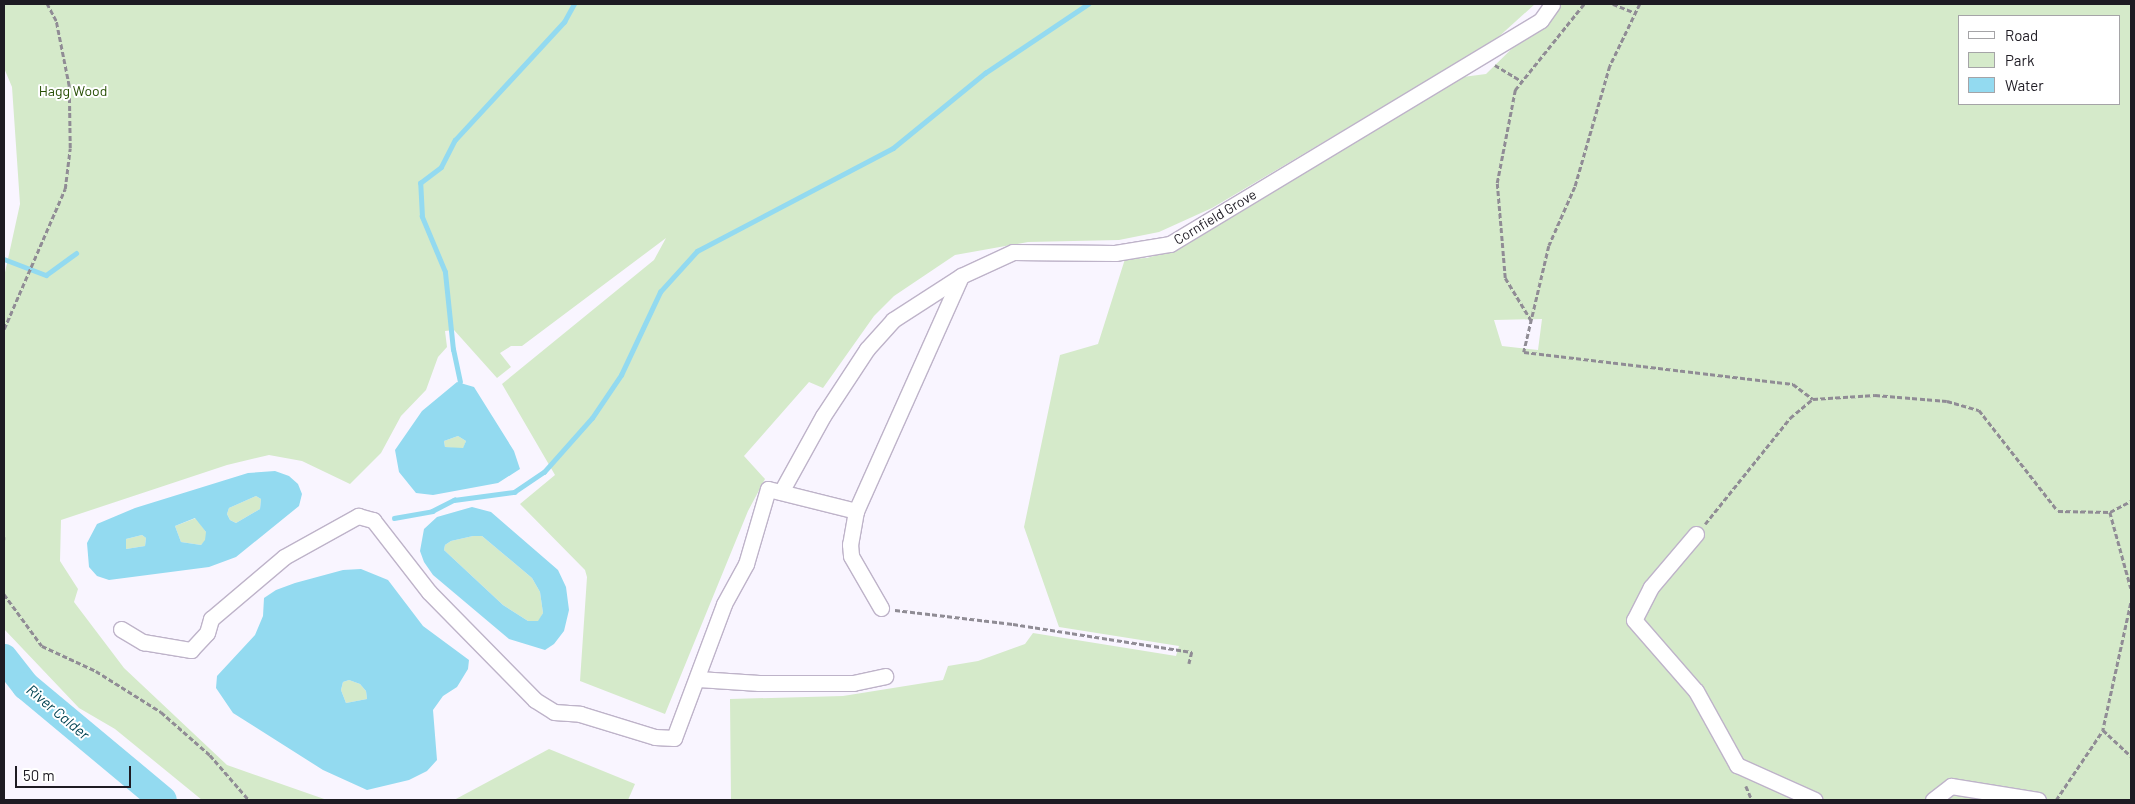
<!DOCTYPE html>
<style>
body{margin:0}
#map{position:relative;width:2135px;height:804px;overflow:hidden;background:#f9f5ff;font-family:Barlow,sans-serif}
div>[style]{position:absolute}
.green>*{inset:0;background:#d5eaca}
.water>*{inset:0;background:#93daf0}
.stream>*{height:4.5px;margin:-2.25px;padding:0 2.25px;transform-origin:2.25px;border-radius:2.25px;background:#93daf0}
.river>*{height:28px;margin:-14px;padding:0 14px;transform-origin:14px;border-radius:14px;background:#93daf0}
.path>*{height:2.5px;margin-top:-1.25px;transform-origin:0;background:repeating-linear-gradient(90deg,#908c95 0 5px,transparent 0 7.5px)}
.roads{filter:drop-shadow(1px 0 #beb3c9) drop-shadow(-1px 0 #beb3c9) drop-shadow(0 1px #beb3c9) drop-shadow(0 -1px #beb3c9)}
.minor>*{height:15px;margin:-7.5px;padding:0 7.5px;transform-origin:7.5px;border-radius:7.5px;background:#fff}
span{translate:-50% -50%;white-space:nowrap;text-align:center;line-height:1.15;-webkit-text-stroke:4px #fff;paint-order:stroke}
.park-label{font-size:14px;color:#274e04}
.street-label{font-size:14px;color:#1e1b23}
.water-label{font-size:15px;color:#004352;font-style:italic}
.frame{position:absolute;inset:0;border:5px solid #1e1b23;pointer-events:none}
.legend{position:absolute;left:1958px;top:15px;width:162px;height:90px;box-sizing:border-box;background:#fff;border:1px solid #a5a4a7;margin:0;padding:6px 9px;list-style:none;font-size:15px;color:#1e1b23}
.legend li{display:flex;align-items:center;gap:10px;height:25px}
.legend b{width:25px;border:1px solid #a5a4a7}
.scale{position:absolute;left:15px;top:766px;width:116px;height:22px;box-sizing:border-box;border:2px solid #1e1b23;border-top:0;padding-left:6px;font-size:15px;line-height:18px;white-space:nowrap;color:#1e1b23;-webkit-text-stroke:4px #fff;paint-order:stroke}
</style>
<div id="map">
<div class="green">
<div style="clip-path:polygon(4px 4px,1535px 4px,1494px 41px,1212px 208px,1159px 232px,1119px 240px,1028px 242px,955px 255px,894px 296px,874px 316px,823px 388px,809px 382px,744px 456px,765px 479px,748px 511px,665px 714px,580px 681px,587px 577px,585px 570px,520px 504px,555px 475px,502px 384px,654px 260px,666px 238px,522px 346px,511px 346px,500px 353px,511px 367px,497px 378px,454px 330px,445px 331px,447px 347px,438px 357px,426px 390px,401px 416px,381px 453px,350px 484px,302px 461px,269px 455px,227px 465px,61px 520px,60px 561px,78px 589px,74px 602px,124px 668px,227px 765px,327px 800px,202px 800px,115px 729px,79px 708px,4px 629px,4px 277px,20px 204px,12px 87px,4px 68px)"></div>
<div style="clip-path:polygon(evenodd,1552px 4px,2131px 4px,2131px 800px,731px 800px,730px 699px,843px 696px,943px 680px,948px 666px,978px 661px,1025px 644px,1033px 633px,1176px 656px,1179px 646px,1059px 627px,1024px 527px,1060px 355px,1098px 344px,1125px 259px,1147px 258px,1174px 250px,1455px 78px,1486px 74px,1541px 20px,1552px 4px,1959px 16px,2119px 16px,2119px 104px,1959px 104px,1959px 16px,1552px 4px,1542px 319px,1538px 350px,1502px 346px,1494px 320px,1542px 319px)"></div>
<div style="clip-path:polygon(458px 436px,466px 441px,463px 449px,445px 447px,444px 441px)"></div>
<div style="clip-path:polygon(256px 496px,261px 499px,260px 509px,236px 523px,230px 520px,227px 514px,229px 508px)"></div>
<div style="clip-path:polygon(196px 518px,206px 532px,206px 540px,201px 545px,181px 542px,175px 526px)"></div>
<div style="clip-path:polygon(142px 535px,146px 538px,145px 546px,126px 549px,126px 539px)"></div>
<div style="clip-path:polygon(473px 536px,482px 536px,532px 578px,540px 592px,543px 613px,539px 621px,528px 621px,503px 605px,444px 550px,445px 545px,451px 541px)"></div>
<div style="clip-path:polygon(349px 680px,360px 684px,366px 691px,367px 699px,346px 703px,341px 690px,343px 682px)"></div>
<div style="clip-path:polygon(549px 749px,635px 784px,628px 800px,454px 800px)"></div>
</div>
<div class="water">
<div style="clip-path:polygon(evenodd,457px 382px,474px 387px,514px 451px,520px 469px,498px 483px,433px 495px,416px 493px,399px 472px,395px 450px,422px 411px,457px 382px,458px 436px,466px 441px,463px 448px,445px 447px,444px 441px,458px 436px)"></div>
<div style="clip-path:polygon(evenodd,275px 471px,289px 476px,298px 484px,302px 494px,299px 506px,236px 557px,209px 567px,109px 580px,97px 576px,89px 567px,87px 543px,97px 524px,135px 508px,248px 473px,275px 471px,256px 496px,261px 499px,260px 509px,236px 523px,230px 520px,227px 514px,229px 508px,256px 496px,275px 471px,195px 518px,206px 532px,205px 540px,201px 545px,181px 542px,175px 526px,195px 518px,275px 471px,142px 535px,146px 538px,145px 546px,126px 549px,126px 539px,142px 535px)"></div>
<div style="clip-path:polygon(evenodd,472px 507px,491px 512px,558px 570px,566px 587px,569px 610px,564px 631px,554px 644px,545px 650px,509px 639px,433px 575px,424px 562px,420px 551px,424px 529px,437px 517px,472px 507px,473px 536px,482px 536px,532px 578px,540px 592px,543px 613px,538px 621px,528px 621px,503px 605px,444px 550px,445px 545px,451px 541px,473px 536px)"></div>
<div style="clip-path:polygon(evenodd,361px 569px,388px 580px,423px 626px,469px 660px,468px 669px,457px 687px,443px 696px,433px 710px,437px 760px,427px 771px,409px 780px,367px 790px,323px 770px,233px 713px,216px 688px,217px 676px,255px 635px,263px 616px,264px 598px,276px 590px,295px 583px,343px 570px,361px 569px,349px 680px,360px 684px,366px 691px,367px 699px,346px 703px,341px 690px,343px 682px,349px 680px)"></div>
</div>
<div class="stream">
<div style="left:4px;top:259px;width:45px;rotate:20.9deg"></div>
<div style="left:46px;top:275px;width:37px;rotate:-36deg"></div>
<div style="left:460px;top:382px;width:33px;rotate:-102deg"></div>
<div style="left:453px;top:350px;width:78px;rotate:-95.9deg"></div>
<div style="left:445px;top:272px;width:60px;rotate:-112.7deg"></div>
<div style="left:422px;top:217px;width:34px;rotate:-93deg"></div>
<div style="left:420px;top:183px;width:26px;rotate:-37deg"></div>
<div style="left:441px;top:167px;width:30px;rotate:-63deg"></div>
<div style="left:455px;top:140px;width:161px;rotate:-47.3deg"></div>
<div style="left:564px;top:22px;width:21px;rotate:-61deg"></div>
<div style="left:394px;top:518px;width:39px;rotate:-10deg"></div>
<div style="left:432px;top:511px;width:25px;rotate:-27deg"></div>
<div style="left:454px;top:500px;width:61px;rotate:-7.6deg"></div>
<div style="left:514px;top:492px;width:36px;rotate:-34deg"></div>
<div style="left:544px;top:472px;width:72px;rotate:-48.4deg"></div>
<div style="left:592px;top:418px;width:52px;rotate:-56deg"></div>
<div style="left:621px;top:375px;width:92px;rotate:-64.8deg"></div>
<div style="left:660px;top:292px;width:55px;rotate:-47.9deg"></div>
<div style="left:697px;top:251px;width:221px;rotate:-27.7deg"></div>
<div style="left:893px;top:148px;width:119px;rotate:-39.2deg"></div>
<div style="left:985px;top:73px;width:124px;rotate:-33.8deg"></div>
</div>
<div class="river">
<div style="left:4px;top:658px;width:36px;rotate:52deg"></div>
<div style="left:26px;top:686px;width:178px;rotate:39.8deg"></div>
</div>
<div class="path">
<div style="left:1613px;top:4px;width:24px;rotate:22deg"></div>
<div style="left:1640px;top:4px;width:69px;rotate:115.8deg"></div>
<div style="left:1610px;top:66px;width:126px;rotate:106.1deg"></div>
<div style="left:1575px;top:187px;width:64px;rotate:113.8deg"></div>
<div style="left:1549px;top:246px;width:109px;rotate:103.3deg"></div>
<div style="left:1524px;top:352px;width:271px;rotate:6.8deg"></div>
<div style="left:1793px;top:384px;width:25px;rotate:37deg"></div>
<div style="left:1813px;top:399px;width:62px;rotate:-3.7deg"></div>
<div style="left:1875px;top:395px;width:72px;rotate:4.8deg"></div>
<div style="left:1947px;top:401px;width:33px;rotate:16deg"></div>
<div style="left:1979px;top:410px;width:128px;rotate:52deg"></div>
<div style="left:2058px;top:511px;width:52px;rotate:1.1deg"></div>
<div style="left:2110px;top:512px;width:79px;rotate:74.6deg"></div>
<div style="left:1495px;top:65px;width:31px;rotate:31deg"></div>
<div style="left:1531px;top:321px;width:50px;rotate:-121.2deg"></div>
<div style="left:1505px;top:278px;width:95px;rotate:-94.8deg"></div>
<div style="left:1497px;top:183px;width:95px;rotate:-79deg"></div>
<div style="left:1515px;top:90px;width:110px;rotate:-51.3deg"></div>
<div style="left:4px;top:329px;width:153px;rotate:-66.5deg"></div>
<div style="left:65px;top:189px;width:41px;rotate:-83deg"></div>
<div style="left:70px;top:148px;width:62px;rotate:-90.9deg"></div>
<div style="left:69px;top:86px;width:66px;rotate:-101.3deg"></div>
<div style="left:56px;top:21px;width:19px;rotate:-118deg"></div>
<div style="left:2110px;top:512px;width:24px;rotate:-28deg"></div>
<div style="left:1705px;top:524px;width:136px;rotate:-51.3deg"></div>
<div style="left:1790px;top:418px;width:30px;rotate:-40deg"></div>
<div style="left:4px;top:537px;width:3px;rotate:90deg"></div>
<div style="left:4px;top:594px;width:64px;rotate:53.8deg"></div>
<div style="left:42px;top:646px;width:60px;rotate:24.8deg"></div>
<div style="left:96px;top:671px;width:77px;rotate:32.2deg"></div>
<div style="left:161px;top:712px;width:65px;rotate:41.3deg"></div>
<div style="left:210px;top:755px;width:60px;rotate:49.1deg"></div>
<div style="left:2131px;top:603px;width:130px;rotate:102.4deg"></div>
<div style="left:2103px;top:730px;width:38px;rotate:43deg"></div>
<div style="left:895px;top:610px;width:119px;rotate:6.8deg"></div>
<div style="left:1013px;top:624px;width:181px;rotate:8.9deg"></div>
<div style="left:1192px;top:652px;width:12px;rotate:104deg"></div>
<div style="left:1746px;top:786px;width:15px;rotate:67deg"></div>
<div style="left:2056px;top:800px;width:84px;rotate:-56.1deg"></div>
</div>
<div class="roads">
<div class="minor">
<div style="left:781px;top:492px;width:87px;rotate:-61.1deg"></div>
<div style="left:823px;top:416px;width:80px;rotate:-56.7deg"></div>
<div style="left:867px;top:349px;width:39px;rotate:-48deg"></div>
<div style="left:893px;top:320px;width:81px;rotate:-32.9deg"></div>
<div style="left:856px;top:511px;width:34px;rotate:100deg"></div>
<div style="left:850px;top:544px;width:12px;rotate:85deg"></div>
<div style="left:851px;top:556px;width:60px;rotate:60deg"></div>
<div style="left:1696px;top:534px;width:70px;rotate:130.3deg"></div>
<div style="left:1651px;top:587px;width:37px;rotate:117deg"></div>
<div style="left:1634px;top:620px;width:94px;rotate:48.9deg"></div>
<div style="left:1696px;top:691px;width:85px;rotate:61deg"></div>
<div style="left:1737px;top:765px;width:85px;rotate:24.2deg"></div>
<div style="left:121px;top:629px;width:26px;rotate:31deg"></div>
<div style="left:143px;top:642px;width:49px;rotate:9.5deg"></div>
<div style="left:191px;top:650px;width:23px;rotate:-47deg"></div>
<div style="left:207px;top:633px;width:15px;rotate:-74deg"></div>
<div style="left:211px;top:619px;width:96px;rotate:-40.3deg"></div>
<div style="left:284px;top:557px;width:85px;rotate:-29deg"></div>
<div style="left:358px;top:516px;width:16px;rotate:15deg"></div>
<div style="left:373px;top:520px;width:91px;rotate:52.1deg"></div>
<div style="left:429px;top:592px;width:151px;rotate:45.5deg"></div>
<div style="left:535px;top:700px;width:22px;rotate:32deg"></div>
<div style="left:554px;top:712px;width:26px;rotate:4deg"></div>
<div style="left:580px;top:714px;width:78px;rotate:17deg"></div>
<div style="left:655px;top:737px;width:19px;rotate:3deg"></div>
<div style="left:674px;top:738px;width:143px;rotate:-69.5deg"></div>
<div style="left:724px;top:604px;width:46px;rotate:-61.2deg"></div>
<div style="left:746px;top:564px;width:78px;rotate:-73.7deg"></div>
<div style="left:768px;top:489px;width:91px;rotate:14deg"></div>
<div style="left:856px;top:511px;width:257px;rotate:-65.9deg"></div>
<div style="left:961px;top:276px;width:57px;rotate:-24.8deg"></div>
<div style="left:1013px;top:252px;width:102px;rotate:0.6deg"></div>
<div style="left:1115px;top:253px;width:56px;rotate:-9.3deg"></div>
<div style="left:1170px;top:244px;width:433px;rotate:-31.1deg"></div>
<div style="left:1541px;top:20px;width:19px;rotate:-55deg"></div>
<div style="left:698px;top:679px;width:61px;rotate:3.8deg"></div>
<div style="left:759px;top:683px;width:94px"></div>
<div style="left:853px;top:683px;width:33px;rotate:-12deg"></div>
<div style="left:1933px;top:800px;width:23px;rotate:-38deg"></div>
<div style="left:1951px;top:786px;width:88px;rotate:9.1deg"></div>
</div>
</div>
<div class="park-label">
<span style="left:73px;top:91px">Hagg Wood</span>
</div>
<div class="street-label">
<span style="left:1215px;top:217px;rotate:-31deg">Cornfield Grove</span>
</div>
<div class="water-label">
<span style="left:58px;top:712px;rotate:40deg">River Calder</span>
</div>
<div class="frame"></div>
<ul class="legend">
<li><b style="height:6px;background:#fff"></b>Road</li>
<li><b style="height:14px;background:#d5eaca"></b>Park</li>
<li><b style="height:14px;background:#93daf0"></b>Water</li>
</ul>
<div class="scale">50 m</div>
</div>
